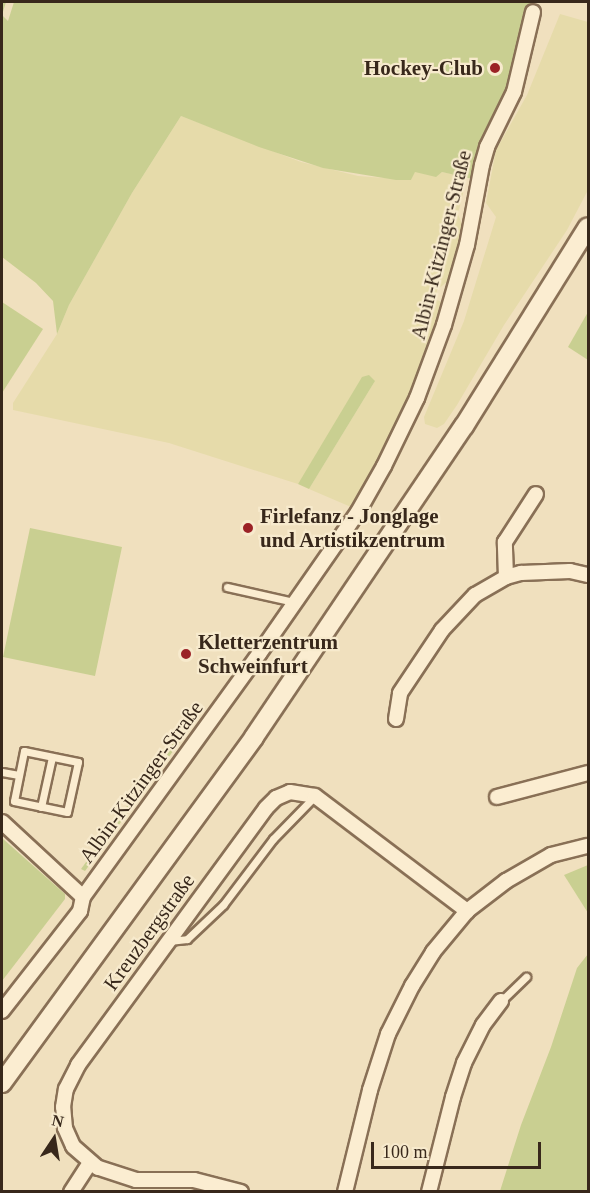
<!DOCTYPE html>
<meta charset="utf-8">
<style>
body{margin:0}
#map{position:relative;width:590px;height:1193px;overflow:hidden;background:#f0e0be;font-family:Georgia,serif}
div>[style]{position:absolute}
.farmland>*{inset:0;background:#e6dbaa}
.green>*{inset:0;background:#c9cf91}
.roads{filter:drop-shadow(2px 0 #897056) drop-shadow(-2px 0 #897056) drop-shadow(0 2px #897056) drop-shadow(0 -2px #897056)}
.lane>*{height:7px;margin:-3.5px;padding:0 3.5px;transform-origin:3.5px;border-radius:3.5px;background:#fbedd1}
.street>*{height:14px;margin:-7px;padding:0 7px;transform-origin:7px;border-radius:7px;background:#fbedd1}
.secondary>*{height:18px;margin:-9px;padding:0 9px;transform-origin:9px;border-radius:9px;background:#fbedd1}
.dots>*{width:16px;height:16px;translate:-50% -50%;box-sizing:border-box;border:3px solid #f7eacd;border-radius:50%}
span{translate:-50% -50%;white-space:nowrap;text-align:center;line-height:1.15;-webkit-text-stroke:4.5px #f7eacd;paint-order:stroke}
.poi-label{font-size:21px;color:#38281b;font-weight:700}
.right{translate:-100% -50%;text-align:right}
.left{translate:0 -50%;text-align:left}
.street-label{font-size:21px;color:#38281b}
.frame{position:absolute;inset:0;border:3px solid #38281b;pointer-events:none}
.north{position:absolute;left:24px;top:1109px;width:60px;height:60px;-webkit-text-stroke:4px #f7eacd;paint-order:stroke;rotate:12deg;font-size:16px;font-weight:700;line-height:24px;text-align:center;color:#38281b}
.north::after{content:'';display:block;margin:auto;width:21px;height:27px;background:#38281b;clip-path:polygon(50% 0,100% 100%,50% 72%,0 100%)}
.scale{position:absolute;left:371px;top:1142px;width:170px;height:27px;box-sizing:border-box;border:3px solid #38281b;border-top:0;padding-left:8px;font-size:18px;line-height:21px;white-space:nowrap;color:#38281b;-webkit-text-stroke:4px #f7eacd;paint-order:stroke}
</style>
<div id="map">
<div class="farmland">
<div style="clip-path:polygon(560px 14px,588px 22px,588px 190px,567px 230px,504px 325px,457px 405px,444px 424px,437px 428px,425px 424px,424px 417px,464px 321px,496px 217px,486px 203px,496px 150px,527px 95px)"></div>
<div style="clip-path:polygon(181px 116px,301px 162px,358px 176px,411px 180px,415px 171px,436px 176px,442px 172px,467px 177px,458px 214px,463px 227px,453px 264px,448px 281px,437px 290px,435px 299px,446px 304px,413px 396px,357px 504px,351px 507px,309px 489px,375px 381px,298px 484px,169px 443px,13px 410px,13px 403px,57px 334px,69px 305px,132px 193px)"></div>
</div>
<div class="green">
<div style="clip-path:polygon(2px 2px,6px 2px,2px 15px,8px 21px,14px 2px,534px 2px,513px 92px,477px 180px,442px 172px,436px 177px,415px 172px,411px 180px,396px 180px,323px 168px,259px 147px,181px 116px,132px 193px,69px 305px,57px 334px,53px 301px,36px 283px,2px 257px)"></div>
<div style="clip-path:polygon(2px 302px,43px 329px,2px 393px)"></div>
<div style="clip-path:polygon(588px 312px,588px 360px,568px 347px)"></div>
<div style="clip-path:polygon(369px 375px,375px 381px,309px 489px,298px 484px,362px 377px)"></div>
<div style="clip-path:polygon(30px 528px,122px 547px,95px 676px,3px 657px)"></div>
<div style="clip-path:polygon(189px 721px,193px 724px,85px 871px,81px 869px)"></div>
<div style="clip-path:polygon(2px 838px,65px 894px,65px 899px,2px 981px)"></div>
<div style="clip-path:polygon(588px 865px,588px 913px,564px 875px)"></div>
<div style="clip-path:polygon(588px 954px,588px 1191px,500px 1191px,521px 1125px,551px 1047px,577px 968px)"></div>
</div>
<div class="roads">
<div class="lane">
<div style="left:227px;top:587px;width:69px;rotate:12.6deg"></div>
<div style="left:24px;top:751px;width:55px;rotate:11.5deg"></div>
<div style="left:78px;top:762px;width:51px;rotate:102.4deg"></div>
<div style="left:67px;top:812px;width:54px;rotate:-168.3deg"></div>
<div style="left:14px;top:801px;width:51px;rotate:-78.7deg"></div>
<div style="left:2px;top:772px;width:17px;rotate:10deg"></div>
<div style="left:41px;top:807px;width:51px;rotate:-77.6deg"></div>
<div style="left:169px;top:941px;width:18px;rotate:-6deg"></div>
<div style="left:187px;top:939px;width:50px;rotate:-43.4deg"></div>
<div style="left:223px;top:905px;width:83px;rotate:-52.9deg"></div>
<div style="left:273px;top:839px;width:60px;rotate:-45.7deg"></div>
<div style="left:501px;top:1001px;width:35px;rotate:-44deg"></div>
</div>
<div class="street">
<div style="left:506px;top:577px;width:35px;rotate:-92deg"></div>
<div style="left:505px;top:542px;width:57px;rotate:-57.1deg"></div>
<div style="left:396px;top:719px;width:26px;rotate:-81deg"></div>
<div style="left:400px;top:693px;width:76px;rotate:-56.3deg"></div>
<div style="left:442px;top:630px;width:48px;rotate:-46.7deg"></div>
<div style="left:475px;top:595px;width:36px;rotate:-30deg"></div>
<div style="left:506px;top:577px;width:16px;rotate:-15deg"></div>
<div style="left:521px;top:573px;width:49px;rotate:-2.3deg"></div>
<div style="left:570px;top:571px;width:18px;rotate:13deg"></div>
<div style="left:497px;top:797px;width:94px;rotate:-14.8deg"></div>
<div style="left:2px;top:822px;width:110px;rotate:42.8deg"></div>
<div style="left:2px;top:1011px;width:127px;rotate:-52deg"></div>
<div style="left:80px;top:911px;width:14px;rotate:-78deg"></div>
<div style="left:83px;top:897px;width:300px;rotate:-54.1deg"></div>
<div style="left:259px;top:654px;width:173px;rotate:-55.1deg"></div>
<div style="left:358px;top:512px;width:53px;rotate:-60.5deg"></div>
<div style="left:384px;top:466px;width:76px;rotate:-64.1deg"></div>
<div style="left:417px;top:398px;width:78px;rotate:-69.7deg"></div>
<div style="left:444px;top:325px;width:83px;rotate:-74deg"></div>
<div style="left:467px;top:245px;width:81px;rotate:-79.4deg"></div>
<div style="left:482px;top:165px;width:19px;rotate:-74deg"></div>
<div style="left:487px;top:147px;width:61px;rotate:-63.9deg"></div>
<div style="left:514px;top:92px;width:82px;rotate:-76.6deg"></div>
<div style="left:71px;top:1192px;width:35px;rotate:-57deg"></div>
<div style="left:241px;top:1192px;width:49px;rotate:-165.7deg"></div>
<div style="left:194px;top:1180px;width:58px;rotate:180deg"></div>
<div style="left:136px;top:1180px;width:40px;rotate:-162deg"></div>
<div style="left:98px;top:1168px;width:33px;rotate:-139deg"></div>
<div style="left:73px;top:1146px;width:20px;rotate:-114deg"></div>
<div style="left:65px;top:1128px;width:21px;rotate:-95deg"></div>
<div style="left:63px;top:1107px;width:18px;rotate:-81deg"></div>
<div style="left:66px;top:1089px;width:27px;rotate:-63deg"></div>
<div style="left:78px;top:1065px;width:318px;rotate:-53.8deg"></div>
<div style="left:266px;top:808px;width:14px;rotate:-45deg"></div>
<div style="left:276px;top:798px;width:15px;rotate:-23deg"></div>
<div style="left:290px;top:792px;width:25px;rotate:9deg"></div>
<div style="left:315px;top:796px;width:191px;rotate:37.1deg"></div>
<div style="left:345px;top:1192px;width:105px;rotate:-76.2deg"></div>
<div style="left:370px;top:1090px;width:59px;rotate:-72.2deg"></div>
<div style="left:388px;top:1034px;width:54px;rotate:-63.4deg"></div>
<div style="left:412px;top:986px;width:40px;rotate:-58deg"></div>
<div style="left:433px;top:952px;width:53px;rotate:-50.3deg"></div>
<div style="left:467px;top:911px;width:49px;rotate:-37.6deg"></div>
<div style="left:506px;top:881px;width:52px;rotate:-30deg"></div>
<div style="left:551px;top:855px;width:38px;rotate:-14deg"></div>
<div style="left:429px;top:1192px;width:98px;rotate:-75.8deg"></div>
<div style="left:453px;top:1097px;width:36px;rotate:-72deg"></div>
<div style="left:464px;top:1063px;width:42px;rotate:-63.4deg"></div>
<div style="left:483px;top:1025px;width:30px;rotate:-53deg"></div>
</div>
<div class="secondary">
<div style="left:2px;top:1083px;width:428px;rotate:-53.9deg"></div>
<div style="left:254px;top:737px;width:375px;rotate:-56deg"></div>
<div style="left:464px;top:426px;width:234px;rotate:-58.1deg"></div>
</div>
</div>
<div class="dots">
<div style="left:495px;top:68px;background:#9b2226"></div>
<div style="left:248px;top:528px;background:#9b2226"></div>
<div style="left:186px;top:654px;background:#9b2226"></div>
</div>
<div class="poi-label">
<span class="right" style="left:483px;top:68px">Hockey-Club</span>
<span class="left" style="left:260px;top:528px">Firlefanz - Jonglage<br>und Artistikzentrum</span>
<span class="left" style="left:198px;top:654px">Kletterzentrum<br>Schweinfurt</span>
</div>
<div class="street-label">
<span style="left:441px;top:245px;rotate:-76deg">Albin-Kitzinger-Straße</span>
<span style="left:141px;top:782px;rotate:-54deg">Albin-Kitzinger-Straße</span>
<span style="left:149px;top:932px;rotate:-54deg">Kreuzbergstraße</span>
</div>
<div class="frame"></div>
<div class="north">N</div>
<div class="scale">100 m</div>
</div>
